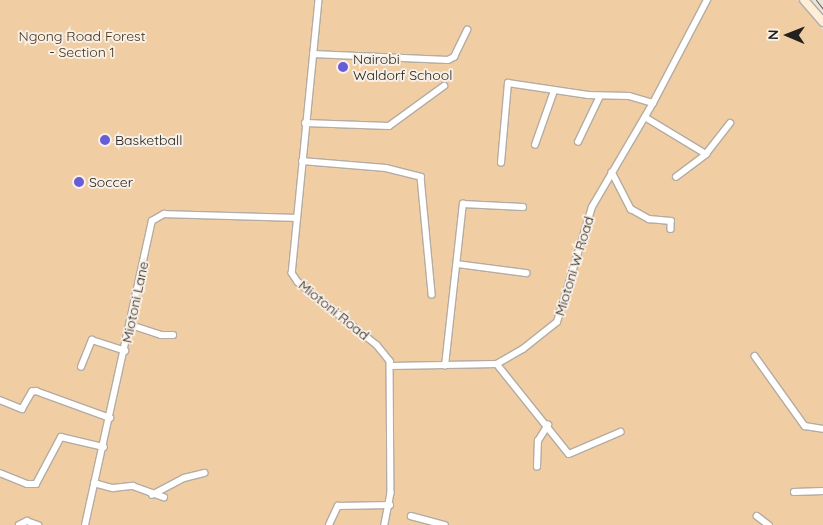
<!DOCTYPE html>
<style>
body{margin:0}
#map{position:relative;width:823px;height:525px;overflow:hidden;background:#eae3da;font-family:Quicksand,sans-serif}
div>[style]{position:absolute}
.green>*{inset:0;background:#f0cda2}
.roads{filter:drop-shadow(1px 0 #b3aca4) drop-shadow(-1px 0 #b3aca4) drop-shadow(0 1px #b3aca4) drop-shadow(0 -1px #b3aca4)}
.minor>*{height:5.5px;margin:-2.75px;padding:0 2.75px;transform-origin:2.75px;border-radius:2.75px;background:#fff}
.secondary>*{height:8px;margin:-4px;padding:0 4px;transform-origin:4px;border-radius:4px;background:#ffeed7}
.tram>*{height:1px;margin:-0.5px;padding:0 0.5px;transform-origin:0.5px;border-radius:0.5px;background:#65615b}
.dots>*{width:14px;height:14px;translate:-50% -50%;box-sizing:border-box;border:2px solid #f8f0e7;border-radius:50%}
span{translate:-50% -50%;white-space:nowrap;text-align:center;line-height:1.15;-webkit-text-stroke:4px #f8f0e7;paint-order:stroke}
.park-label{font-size:14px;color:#443015}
.poi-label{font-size:14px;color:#23211d}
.left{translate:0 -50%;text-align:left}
.street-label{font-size:14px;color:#23211d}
.north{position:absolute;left:763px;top:10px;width:50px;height:50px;-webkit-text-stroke:4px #f8f0e7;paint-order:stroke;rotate:271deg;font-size:14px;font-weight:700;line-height:20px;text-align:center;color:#23211d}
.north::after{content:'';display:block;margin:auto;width:18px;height:22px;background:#23211d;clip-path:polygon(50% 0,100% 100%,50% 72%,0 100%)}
</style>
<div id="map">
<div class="green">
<div style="clip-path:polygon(0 0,797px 0,823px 30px,823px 525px,0 525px)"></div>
</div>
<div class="roads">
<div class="minor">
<div style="left:319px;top:0;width:274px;rotate:95.6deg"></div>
<div style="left:292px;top:273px;width:11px;rotate:56deg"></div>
<div style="left:298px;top:282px;width:101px;rotate:38.6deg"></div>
<div style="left:377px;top:345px;width:21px;rotate:51deg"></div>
<div style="left:390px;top:361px;width:132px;rotate:89.6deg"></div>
<div style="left:391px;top:493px;width:33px;rotate:101deg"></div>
<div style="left:313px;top:54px;width:135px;rotate:2.5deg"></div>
<div style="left:448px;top:60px;width:7px;rotate:-27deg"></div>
<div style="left:454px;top:57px;width:30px;rotate:-64deg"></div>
<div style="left:645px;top:117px;width:71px;rotate:31.2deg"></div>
<div style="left:706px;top:154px;width:39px;rotate:-52deg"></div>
<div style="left:305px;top:123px;width:84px;rotate:2deg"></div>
<div style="left:389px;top:126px;width:68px;rotate:-36deg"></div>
<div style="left:578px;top:142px;width:51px;rotate:-64.4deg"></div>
<div style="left:535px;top:145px;width:57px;rotate:-70.6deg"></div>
<div style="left:302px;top:161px;width:84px;rotate:4.8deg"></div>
<div style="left:386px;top:168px;width:36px;rotate:14deg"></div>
<div style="left:421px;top:177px;width:118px;rotate:84.6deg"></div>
<div style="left:501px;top:163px;width:80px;rotate:-85deg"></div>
<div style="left:508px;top:83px;width:81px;rotate:8.5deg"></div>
<div style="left:588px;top:95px;width:41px;rotate:1.4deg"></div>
<div style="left:629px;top:96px;width:25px;rotate:16deg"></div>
<div style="left:612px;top:172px;width:42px;rotate:62.8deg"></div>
<div style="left:631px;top:209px;width:21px;rotate:29deg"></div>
<div style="left:649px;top:219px;width:22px;rotate:5deg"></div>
<div style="left:671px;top:221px;width:8px;rotate:90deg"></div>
<div style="left:676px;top:177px;width:38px;rotate:-37deg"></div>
<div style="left:457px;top:264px;width:70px;rotate:7.4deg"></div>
<div style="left:131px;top:325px;width:32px;rotate:18deg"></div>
<div style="left:161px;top:335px;width:12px"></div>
<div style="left:755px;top:356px;width:86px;rotate:54.5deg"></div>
<div style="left:805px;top:426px;width:18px;rotate:9deg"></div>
<div style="left:497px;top:364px;width:115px;rotate:51.3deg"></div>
<div style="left:569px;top:454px;width:56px;rotate:-23.3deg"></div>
<div style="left:391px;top:366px;width:106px;rotate:-1.1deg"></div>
<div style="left:497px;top:364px;width:30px;rotate:-30deg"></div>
<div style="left:523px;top:349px;width:43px;rotate:-38.5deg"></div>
<div style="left:557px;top:322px;width:120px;rotate:-73.1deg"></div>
<div style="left:592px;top:207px;width:121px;rotate:-59.6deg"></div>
<div style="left:653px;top:103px;width:116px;rotate:-62.3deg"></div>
<div style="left:445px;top:366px;width:163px;rotate:-83.7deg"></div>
<div style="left:463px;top:204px;width:60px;rotate:2.9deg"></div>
<div style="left:81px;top:367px;width:29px;rotate:-68deg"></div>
<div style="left:92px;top:340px;width:35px;rotate:18deg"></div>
<div style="left:0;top:400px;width:24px;rotate:22deg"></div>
<div style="left:22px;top:409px;width:20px;rotate:-60deg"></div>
<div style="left:32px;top:392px;width:4px;rotate:-14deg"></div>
<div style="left:36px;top:391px;width:79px;rotate:20deg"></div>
<div style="left:537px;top:467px;width:26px;rotate:-88deg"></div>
<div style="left:538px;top:441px;width:19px;rotate:-58deg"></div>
<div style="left:0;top:473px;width:29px;rotate:22deg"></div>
<div style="left:27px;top:484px;width:9px"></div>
<div style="left:36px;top:484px;width:53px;rotate:-62deg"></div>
<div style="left:61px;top:437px;width:44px;rotate:13.1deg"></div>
<div style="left:94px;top:483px;width:20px;rotate:15deg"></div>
<div style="left:113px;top:488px;width:20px;rotate:-6deg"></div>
<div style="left:133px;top:486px;width:33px;rotate:20deg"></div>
<div style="left:794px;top:492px;width:29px;rotate:-2deg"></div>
<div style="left:152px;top:495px;width:36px;rotate:-28deg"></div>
<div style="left:184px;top:478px;width:21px;rotate:-14deg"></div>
<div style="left:411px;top:516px;width:35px;rotate:15deg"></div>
<div style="left:757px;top:516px;width:15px;rotate:37deg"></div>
<div style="left:19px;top:525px;width:9px;rotate:-27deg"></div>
<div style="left:27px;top:521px;width:12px;rotate:20deg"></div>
<div style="left:85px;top:525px;width:311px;rotate:-77.6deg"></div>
<div style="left:152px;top:221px;width:14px;rotate:-30deg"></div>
<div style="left:164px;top:214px;width:132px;rotate:1.7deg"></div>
<div style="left:329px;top:525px;width:21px;rotate:-65deg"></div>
<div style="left:338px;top:506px;width:52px;rotate:-1.1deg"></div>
</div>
<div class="secondary">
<div style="left:804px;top:0;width:29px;rotate:49deg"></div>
</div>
</div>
<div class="tram">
<div style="left:816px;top:0;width:11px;rotate:52deg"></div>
</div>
<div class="dots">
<div style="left:343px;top:67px;background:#675dd7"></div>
<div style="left:105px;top:140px;background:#675dd7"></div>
<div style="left:79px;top:182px;background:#675dd7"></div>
</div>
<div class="park-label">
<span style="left:82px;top:44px">Ngong Road Forest<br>- Section 1</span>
</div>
<div class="poi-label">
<span class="left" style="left:353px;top:67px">Nairobi<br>Waldorf School</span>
<span class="left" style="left:115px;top:140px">Basketball</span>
<span class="left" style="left:89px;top:182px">Soccer</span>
</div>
<div class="street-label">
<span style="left:574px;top:266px;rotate:-73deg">Miotoni W Road</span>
<span style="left:135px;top:302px;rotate:-78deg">Miotoni Lane</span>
<span style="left:334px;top:310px;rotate:39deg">Miotoni Road</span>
</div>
<div class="north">N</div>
</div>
